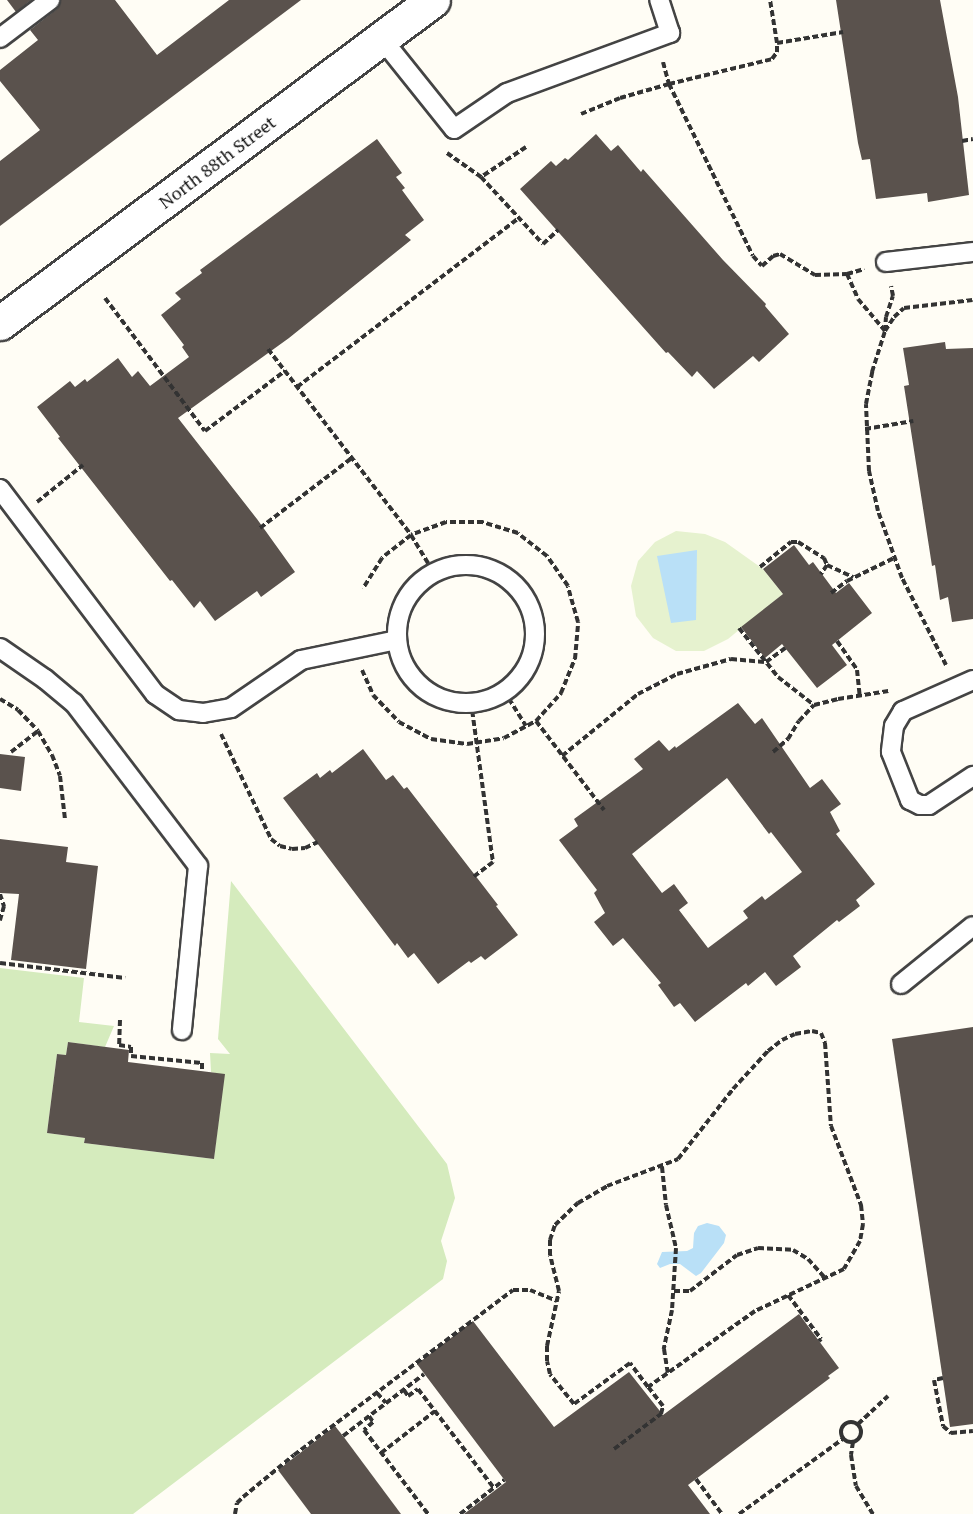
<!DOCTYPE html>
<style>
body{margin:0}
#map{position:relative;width:973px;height:1514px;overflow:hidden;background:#fffdf5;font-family:"PT Serif",serif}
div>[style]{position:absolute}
.green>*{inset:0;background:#d5ebbd}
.pitch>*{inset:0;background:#e6f2cf}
.water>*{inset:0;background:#b9e0f7}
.building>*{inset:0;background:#5a524d}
.path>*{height:4px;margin-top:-2px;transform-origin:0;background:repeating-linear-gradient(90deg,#333 0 6px,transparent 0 9px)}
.path>.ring{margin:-2px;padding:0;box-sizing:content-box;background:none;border:4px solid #333;border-radius:50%}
.roads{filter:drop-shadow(2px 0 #444) drop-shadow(-2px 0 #444) drop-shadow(0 2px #444) drop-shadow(0 -2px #444)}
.service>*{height:18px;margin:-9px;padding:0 9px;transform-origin:9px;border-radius:9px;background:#fff}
.service>.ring{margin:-9px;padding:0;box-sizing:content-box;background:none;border:18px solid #fff;border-radius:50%}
.minor>*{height:33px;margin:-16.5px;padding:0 16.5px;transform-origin:16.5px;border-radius:16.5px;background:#fff}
span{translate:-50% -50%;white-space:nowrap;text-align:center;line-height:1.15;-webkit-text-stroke:6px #fff;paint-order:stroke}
.street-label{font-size:18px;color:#111}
</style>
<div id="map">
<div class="green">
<div style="clip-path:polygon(231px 881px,447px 1164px,455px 1198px,441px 1241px,447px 1261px,443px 1279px,133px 1514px,0 1514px,0 968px,84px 978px,79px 1022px,114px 1026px,105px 1047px,68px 1042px,66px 1055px,57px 1054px,47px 1133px,85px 1138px,84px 1143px,214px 1159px,224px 1075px,211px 1072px,210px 1053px,230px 1054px,218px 1039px)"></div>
</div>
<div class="pitch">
<div style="clip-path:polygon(676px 531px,705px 534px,725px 542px,763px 569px,783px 594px,728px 639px,704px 651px,676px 651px,653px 638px,636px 616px,631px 586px,638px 561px,655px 542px)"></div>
</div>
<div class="water">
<div style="clip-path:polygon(697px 550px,696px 620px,671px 623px,657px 556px)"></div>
<div style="clip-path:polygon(707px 1223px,719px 1226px,726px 1235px,724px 1243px,701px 1273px,696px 1276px,680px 1264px,670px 1264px,660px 1268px,657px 1264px,662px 1252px,687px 1251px,693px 1248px,694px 1233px,698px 1226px)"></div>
</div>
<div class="building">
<div style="clip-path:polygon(7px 0,31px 0,16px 12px)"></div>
<div style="clip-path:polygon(61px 0,115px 0,157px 55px,229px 0,301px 0,0 226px,0 161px,40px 130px,0 81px,0 70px,38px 40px,30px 30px,57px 9px)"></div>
<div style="clip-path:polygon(836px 0,940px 0,958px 97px,969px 195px,928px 202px,927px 193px,876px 199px,870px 159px,862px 160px,858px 143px)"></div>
<div style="clip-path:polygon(596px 134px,611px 151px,618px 145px,641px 172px,643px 169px,723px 260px,766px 304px,765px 306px,789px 334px,759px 362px,753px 356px,714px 389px,697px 371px,692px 377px,668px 352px,666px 353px,520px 189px,551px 161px,556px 166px,565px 158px,568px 160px)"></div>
<div style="clip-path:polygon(377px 139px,402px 173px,396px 177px,405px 188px,402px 190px,424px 220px,405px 235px,411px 240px,289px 338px,178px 418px,257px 519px,295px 572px,261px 597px,257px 591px,215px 621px,200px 601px,194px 608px,172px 580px,170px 581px,58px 438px,60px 437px,37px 407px,70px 381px,75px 387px,85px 379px,87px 382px,118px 358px,132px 377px,138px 371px,150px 386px,189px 357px,182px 347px,184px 345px,161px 315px,181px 299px,175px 293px,202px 273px,200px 270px)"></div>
<div style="clip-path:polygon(945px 342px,946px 349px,973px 348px,973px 619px,952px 622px,948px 597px,940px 600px,935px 565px,932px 566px,904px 386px,909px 385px,903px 348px)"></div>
<div style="clip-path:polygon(794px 545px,809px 565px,813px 562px,836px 593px,849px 583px,872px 613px,832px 645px,847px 665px,817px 688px,782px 644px,765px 658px,741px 627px,783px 594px,763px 569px)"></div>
<div style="clip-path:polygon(evenodd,738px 703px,755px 724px,762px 718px,810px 788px,822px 779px,841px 804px,830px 812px,840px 831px,836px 834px,875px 884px,856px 900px,860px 906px,839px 922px,837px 920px,793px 956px,801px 967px,776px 986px,765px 972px,748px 986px,746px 983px,695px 1022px,680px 1003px,674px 1007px,658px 985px,661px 983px,623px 938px,613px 946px,594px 922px,605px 913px,594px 893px,597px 890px,559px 840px,578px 826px,574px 819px,643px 769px,634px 759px,659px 740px,669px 751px,675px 746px,676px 748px,738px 703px,727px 778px,769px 834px,771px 832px,802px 872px,765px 900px,762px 896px,743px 911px,748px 918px,708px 948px,679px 910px,688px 903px,674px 884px,662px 893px,632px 854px,727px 778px)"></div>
<div style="clip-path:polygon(363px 749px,386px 780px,393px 775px,404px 789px,407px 787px,498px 905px,496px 906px,518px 935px,485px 960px,481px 956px,471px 963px,469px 961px,438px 984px,414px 953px,408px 958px,397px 943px,395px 946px,283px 798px,317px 773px,320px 778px,330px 770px,332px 773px)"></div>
<div style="clip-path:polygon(0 754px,25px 757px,21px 791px,0 788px)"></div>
<div style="clip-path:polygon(0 839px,68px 847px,66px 862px,98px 866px,86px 969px,11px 960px,19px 894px,0 893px)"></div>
<div style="clip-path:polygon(973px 1027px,973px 1424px,950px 1427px,892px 1039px)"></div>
<div style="clip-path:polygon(68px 1042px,129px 1050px,128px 1062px,225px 1074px,214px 1159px,84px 1143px,85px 1138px,47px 1133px,57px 1054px,66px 1055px)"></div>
<div style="clip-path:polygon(799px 1314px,839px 1368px,828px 1376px,830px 1378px,688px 1485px,710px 1514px,464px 1514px,506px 1482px,417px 1364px,473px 1321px,554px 1427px,629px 1372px,663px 1415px)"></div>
<div style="clip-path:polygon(335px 1426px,343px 1436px,401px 1514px,311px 1514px,278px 1470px)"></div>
</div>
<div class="path">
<div style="left:777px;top:43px;width:67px;rotate:-9.5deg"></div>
<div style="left:663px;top:62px;width:23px;rotate:75deg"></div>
<div style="left:669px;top:84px;width:191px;rotate:64deg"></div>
<div style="left:753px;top:256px;width:13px;rotate:48deg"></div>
<div style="left:762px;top:266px;width:15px;rotate:-42deg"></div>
<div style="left:773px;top:256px;width:7px;rotate:-16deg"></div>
<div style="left:780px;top:254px;width:41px;rotate:31deg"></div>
<div style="left:815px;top:275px;width:32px;rotate:-2deg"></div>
<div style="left:847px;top:274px;width:18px;rotate:-16deg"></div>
<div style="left:581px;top:114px;width:42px;rotate:-22.3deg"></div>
<div style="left:620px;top:98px;width:51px;rotate:-15.9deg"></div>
<div style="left:669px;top:84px;width:106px;rotate:-13.6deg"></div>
<div style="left:772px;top:59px;width:9px;rotate:-54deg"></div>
<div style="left:777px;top:52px;width:9px;rotate:-90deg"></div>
<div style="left:777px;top:43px;width:44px;rotate:-99.2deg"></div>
<div style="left:962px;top:141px;width:11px;rotate:-10deg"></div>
<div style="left:526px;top:147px;width:54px;rotate:146.3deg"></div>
<div style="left:481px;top:177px;width:91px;rotate:47.2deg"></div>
<div style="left:543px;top:244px;width:21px;rotate:-43deg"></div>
<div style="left:447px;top:153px;width:42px;rotate:35.2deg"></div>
<div style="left:847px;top:274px;width:27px;rotate:66deg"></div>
<div style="left:858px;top:299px;width:42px;rotate:49.8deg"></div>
<div style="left:885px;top:331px;width:14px;rotate:-86deg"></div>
<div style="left:886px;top:317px;width:22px;rotate:-72deg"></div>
<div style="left:893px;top:296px;width:10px;rotate:-101deg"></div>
<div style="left:105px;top:298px;width:166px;rotate:53.1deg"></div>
<div style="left:205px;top:431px;width:100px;rotate:-36.9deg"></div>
<div style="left:268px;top:349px;width:235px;rotate:52.4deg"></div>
<div style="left:411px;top:535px;width:44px;rotate:58.8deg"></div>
<div style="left:297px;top:387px;width:279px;rotate:-37.3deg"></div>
<div style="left:865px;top:429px;width:49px;rotate:-9.5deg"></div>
<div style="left:37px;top:502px;width:59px;rotate:-38.8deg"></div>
<div style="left:260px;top:528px;width:116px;rotate:-37.3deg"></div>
<div style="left:827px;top:565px;width:29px;rotate:25deg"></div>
<div style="left:760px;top:567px;width:40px;rotate:-39deg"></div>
<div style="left:791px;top:542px;width:7px"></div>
<div style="left:798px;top:542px;width:31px;rotate:32deg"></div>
<div style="left:824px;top:558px;width:8px;rotate:67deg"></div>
<div style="left:827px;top:565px;width:11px;rotate:124deg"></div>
<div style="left:831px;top:593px;width:20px;rotate:-37deg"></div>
<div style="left:847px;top:581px;width:52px;rotate:-26.1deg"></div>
<div style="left:739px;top:628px;width:63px;rotate:51.5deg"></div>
<div style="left:778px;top:677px;width:46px;rotate:37.9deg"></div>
<div style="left:814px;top:705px;width:25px;rotate:-14deg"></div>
<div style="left:838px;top:699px;width:51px;rotate:-9.1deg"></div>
<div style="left:837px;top:641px;width:35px;rotate:55deg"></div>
<div style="left:857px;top:670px;width:27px;rotate:84deg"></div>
<div style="left:946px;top:665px;width:97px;rotate:-116.8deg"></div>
<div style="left:902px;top:578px;width:71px;rotate:-109.7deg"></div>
<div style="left:878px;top:511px;width:41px;rotate:-102.7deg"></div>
<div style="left:869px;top:471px;width:67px;rotate:-92.6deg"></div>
<div style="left:866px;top:404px;width:33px;rotate:-79deg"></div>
<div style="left:872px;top:372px;width:43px;rotate:-72.4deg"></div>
<div style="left:885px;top:331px;width:17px;rotate:-57deg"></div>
<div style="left:894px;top:317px;width:13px;rotate:-42deg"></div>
<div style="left:904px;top:308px;width:69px;rotate:-6.6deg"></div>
<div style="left:362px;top:670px;width:27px;rotate:66deg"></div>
<div style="left:373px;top:695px;width:37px;rotate:46deg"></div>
<div style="left:399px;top:722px;width:36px;rotate:28deg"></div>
<div style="left:431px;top:739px;width:36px;rotate:8deg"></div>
<div style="left:467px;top:744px;width:37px;rotate:-9deg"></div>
<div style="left:504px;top:738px;width:36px;rotate:-28deg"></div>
<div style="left:536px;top:721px;width:38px;rotate:-48deg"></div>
<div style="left:561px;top:693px;width:37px;rotate:-68deg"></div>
<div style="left:575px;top:659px;width:37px;rotate:-85deg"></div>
<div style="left:578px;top:622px;width:37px;rotate:-106deg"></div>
<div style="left:568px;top:586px;width:37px;rotate:-125deg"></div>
<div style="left:547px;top:556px;width:37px;rotate:-142deg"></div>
<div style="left:518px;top:533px;width:37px;rotate:-163deg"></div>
<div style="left:483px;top:522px;width:37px;rotate:180deg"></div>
<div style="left:446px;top:522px;width:37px;rotate:160deg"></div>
<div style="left:411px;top:535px;width:37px;rotate:142deg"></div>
<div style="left:382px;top:558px;width:36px;rotate:122deg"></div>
<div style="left:504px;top:691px;width:41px;rotate:57.8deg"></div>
<div style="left:0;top:699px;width:21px;rotate:31deg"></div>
<div style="left:18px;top:710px;width:29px;rotate:46deg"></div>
<div style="left:38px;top:731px;width:28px;rotate:60deg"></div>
<div style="left:52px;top:755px;width:22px;rotate:69deg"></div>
<div style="left:60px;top:776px;width:43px;rotate:83.4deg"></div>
<div style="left:471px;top:702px;width:162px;rotate:82.2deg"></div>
<div style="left:493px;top:862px;width:25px;rotate:143deg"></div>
<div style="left:536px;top:721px;width:112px;rotate:52.6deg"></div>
<div style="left:221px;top:734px;width:116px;rotate:64.5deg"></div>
<div style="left:271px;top:839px;width:11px;rotate:38deg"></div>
<div style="left:280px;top:846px;width:12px;rotate:14deg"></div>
<div style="left:292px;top:849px;width:13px;rotate:-4deg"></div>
<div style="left:305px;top:848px;width:14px;rotate:-25deg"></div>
<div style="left:11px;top:752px;width:34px;rotate:-38deg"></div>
<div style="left:773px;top:752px;width:20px;rotate:-41deg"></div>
<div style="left:788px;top:739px;width:21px;rotate:-59deg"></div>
<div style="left:799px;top:721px;width:22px;rotate:-47deg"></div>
<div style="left:562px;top:756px;width:98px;rotate:-39.2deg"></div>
<div style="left:638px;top:694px;width:44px;rotate:-27.1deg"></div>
<div style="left:677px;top:674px;width:56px;rotate:-15.5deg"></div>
<div style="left:731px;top:659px;width:35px;rotate:5deg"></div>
<div style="left:766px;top:662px;width:24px;rotate:-36deg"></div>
<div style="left:0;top:894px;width:13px;rotate:72deg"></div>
<div style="left:4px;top:906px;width:15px;rotate:106deg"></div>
<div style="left:0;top:963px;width:126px;rotate:6.8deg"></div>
<div style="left:120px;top:1020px;width:25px;rotate:92deg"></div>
<div style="left:119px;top:1045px;width:12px;rotate:9deg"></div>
<div style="left:131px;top:1047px;width:9px;rotate:90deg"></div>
<div style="left:131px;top:1056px;width:71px;rotate:5.6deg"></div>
<div style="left:202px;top:1063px;width:8px;rotate:90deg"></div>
<div style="left:662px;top:1167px;width:38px;rotate:84deg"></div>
<div style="left:666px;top:1205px;width:44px;rotate:76.9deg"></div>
<div style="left:676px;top:1248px;width:62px;rotate:93.7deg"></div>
<div style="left:672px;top:1310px;width:40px;rotate:102deg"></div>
<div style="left:664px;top:1349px;width:24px;rotate:81deg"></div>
<div style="left:674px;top:1291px;width:16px"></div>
<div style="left:690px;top:1291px;width:59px;rotate:-37.5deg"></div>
<div style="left:737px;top:1255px;width:22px;rotate:-18deg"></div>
<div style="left:758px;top:1248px;width:35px;rotate:3deg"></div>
<div style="left:793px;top:1250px;width:17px;rotate:31deg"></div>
<div style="left:808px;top:1259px;width:25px;rotate:48deg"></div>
<div style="left:788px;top:1295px;width:55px;rotate:53.1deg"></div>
<div style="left:821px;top:1339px;width:3px;rotate:135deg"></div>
<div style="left:943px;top:1378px;width:9px;rotate:167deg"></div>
<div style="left:934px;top:1380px;width:47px;rotate:78.9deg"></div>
<div style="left:943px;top:1426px;width:11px;rotate:41deg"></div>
<div style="left:951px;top:1433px;width:22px;rotate:-5deg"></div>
<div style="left:404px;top:1390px;width:7px;rotate:56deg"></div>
<div style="left:408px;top:1396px;width:12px;rotate:-35deg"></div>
<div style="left:418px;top:1389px;width:125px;rotate:52.5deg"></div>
<div style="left:377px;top:1393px;width:13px;rotate:48deg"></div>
<div style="left:369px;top:1416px;width:7px;rotate:56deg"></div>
<div style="left:373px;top:1422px;width:12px;rotate:138deg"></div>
<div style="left:364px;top:1430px;width:106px;rotate:52.7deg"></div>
<div class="ring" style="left:841px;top:1422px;width:16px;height:16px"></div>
<div style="left:858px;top:1424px;width:41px;rotate:-43deg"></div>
<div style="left:343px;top:1436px;width:102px;rotate:-37.4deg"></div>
<div style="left:853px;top:1442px;width:13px;rotate:99deg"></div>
<div style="left:851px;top:1455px;width:31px;rotate:81deg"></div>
<div style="left:856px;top:1486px;width:33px;rotate:59deg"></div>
<div style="left:614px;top:1449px;width:59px;rotate:-36.7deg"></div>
<div style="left:661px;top:1414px;width:8px;rotate:-76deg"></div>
<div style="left:663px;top:1406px;width:24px;rotate:-128deg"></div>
<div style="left:648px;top:1387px;width:30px;rotate:-127deg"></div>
<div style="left:630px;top:1363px;width:69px;rotate:143.8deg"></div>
<div style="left:574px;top:1404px;width:38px;rotate:-129deg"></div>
<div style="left:550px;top:1374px;width:13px;rotate:-103deg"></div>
<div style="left:547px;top:1361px;width:15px;rotate:-90deg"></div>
<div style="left:547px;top:1346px;width:56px;rotate:-77.7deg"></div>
<div style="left:559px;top:1291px;width:37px;rotate:-104deg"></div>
<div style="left:550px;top:1255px;width:15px;rotate:-90deg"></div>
<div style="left:550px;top:1240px;width:16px;rotate:-72deg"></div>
<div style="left:555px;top:1225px;width:32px;rotate:-44deg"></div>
<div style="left:578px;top:1203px;width:34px;rotate:-30deg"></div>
<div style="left:607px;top:1186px;width:76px;rotate:-20.8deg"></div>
<div style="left:678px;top:1159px;width:89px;rotate:-51.8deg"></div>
<div style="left:733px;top:1089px;width:52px;rotate:-47.4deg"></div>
<div style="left:768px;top:1051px;width:18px;rotate:-38deg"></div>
<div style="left:782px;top:1040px;width:14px;rotate:-25deg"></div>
<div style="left:795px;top:1034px;width:17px;rotate:-10deg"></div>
<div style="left:812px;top:1031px;width:9px;rotate:13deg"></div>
<div style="left:821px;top:1033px;width:11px;rotate:68deg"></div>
<div style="left:825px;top:1043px;width:83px;rotate:85.9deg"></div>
<div style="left:831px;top:1126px;width:85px;rotate:69.2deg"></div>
<div style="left:861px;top:1205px;width:19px;rotate:84deg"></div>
<div style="left:863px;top:1224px;width:17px;rotate:100deg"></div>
<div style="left:860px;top:1241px;width:32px;rotate:120deg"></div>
<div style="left:844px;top:1269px;width:98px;rotate:154.7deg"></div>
<div style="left:755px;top:1311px;width:131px;rotate:144.6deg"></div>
<div style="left:381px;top:1453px;width:68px;rotate:-37.9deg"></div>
<div style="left:696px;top:1479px;width:44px;rotate:53.4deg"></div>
<div style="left:235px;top:1514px;width:11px;rotate:-80deg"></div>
<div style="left:237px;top:1503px;width:8px;rotate:-45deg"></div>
<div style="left:243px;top:1497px;width:66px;rotate:-39.5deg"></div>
<div style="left:294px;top:1455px;width:274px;rotate:-37deg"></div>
<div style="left:513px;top:1290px;width:17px"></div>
<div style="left:530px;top:1290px;width:29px;rotate:22deg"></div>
<div style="left:460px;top:1514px;width:56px;rotate:-37.7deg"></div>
<div style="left:739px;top:1514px;width:130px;rotate:-35.9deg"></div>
</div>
<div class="roads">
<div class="service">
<div style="left:0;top:38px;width:63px;rotate:-37.2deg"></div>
<div style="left:382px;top:39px;width:115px;rotate:51.3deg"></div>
<div style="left:454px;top:129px;width:64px;rotate:-34.2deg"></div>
<div style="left:507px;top:93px;width:174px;rotate:-20.2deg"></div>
<div style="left:670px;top:33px;width:35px;rotate:-108deg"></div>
<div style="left:886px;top:262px;width:88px;rotate:-6.6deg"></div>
<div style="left:0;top:489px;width:257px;rotate:52.9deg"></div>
<div style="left:155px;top:694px;width:29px;rotate:34deg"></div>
<div style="left:179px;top:710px;width:24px;rotate:7deg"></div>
<div style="left:203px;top:713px;width:28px;rotate:-10deg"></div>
<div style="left:231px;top:708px;width:85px;rotate:-34.4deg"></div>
<div style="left:301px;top:660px;width:98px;rotate:-11.8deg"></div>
<div class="ring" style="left:397px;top:565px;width:120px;height:120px"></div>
<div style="left:0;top:648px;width:55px;rotate:34.6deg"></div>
<div style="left:45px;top:679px;width:38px;rotate:40deg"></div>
<div style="left:74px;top:703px;width:205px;rotate:52.7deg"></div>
<div style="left:198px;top:866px;width:165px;rotate:95.6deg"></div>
<div style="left:973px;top:680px;width:77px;rotate:156.1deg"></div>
<div style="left:903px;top:711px;width:17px;rotate:121deg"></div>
<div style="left:894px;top:726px;width:26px;rotate:97deg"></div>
<div style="left:891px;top:752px;width:52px;rotate:68.4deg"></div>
<div style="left:910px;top:800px;width:11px;rotate:27deg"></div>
<div style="left:920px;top:805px;width:9px"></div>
<div style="left:929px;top:805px;width:53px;rotate:-33.4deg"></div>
<div style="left:901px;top:984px;width:92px;rotate:-38.9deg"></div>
</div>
<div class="minor">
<div style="left:0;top:323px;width:540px;rotate:-36.72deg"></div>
</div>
</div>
<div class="street-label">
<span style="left:217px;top:162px;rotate:-37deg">North 88th Street</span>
</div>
</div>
